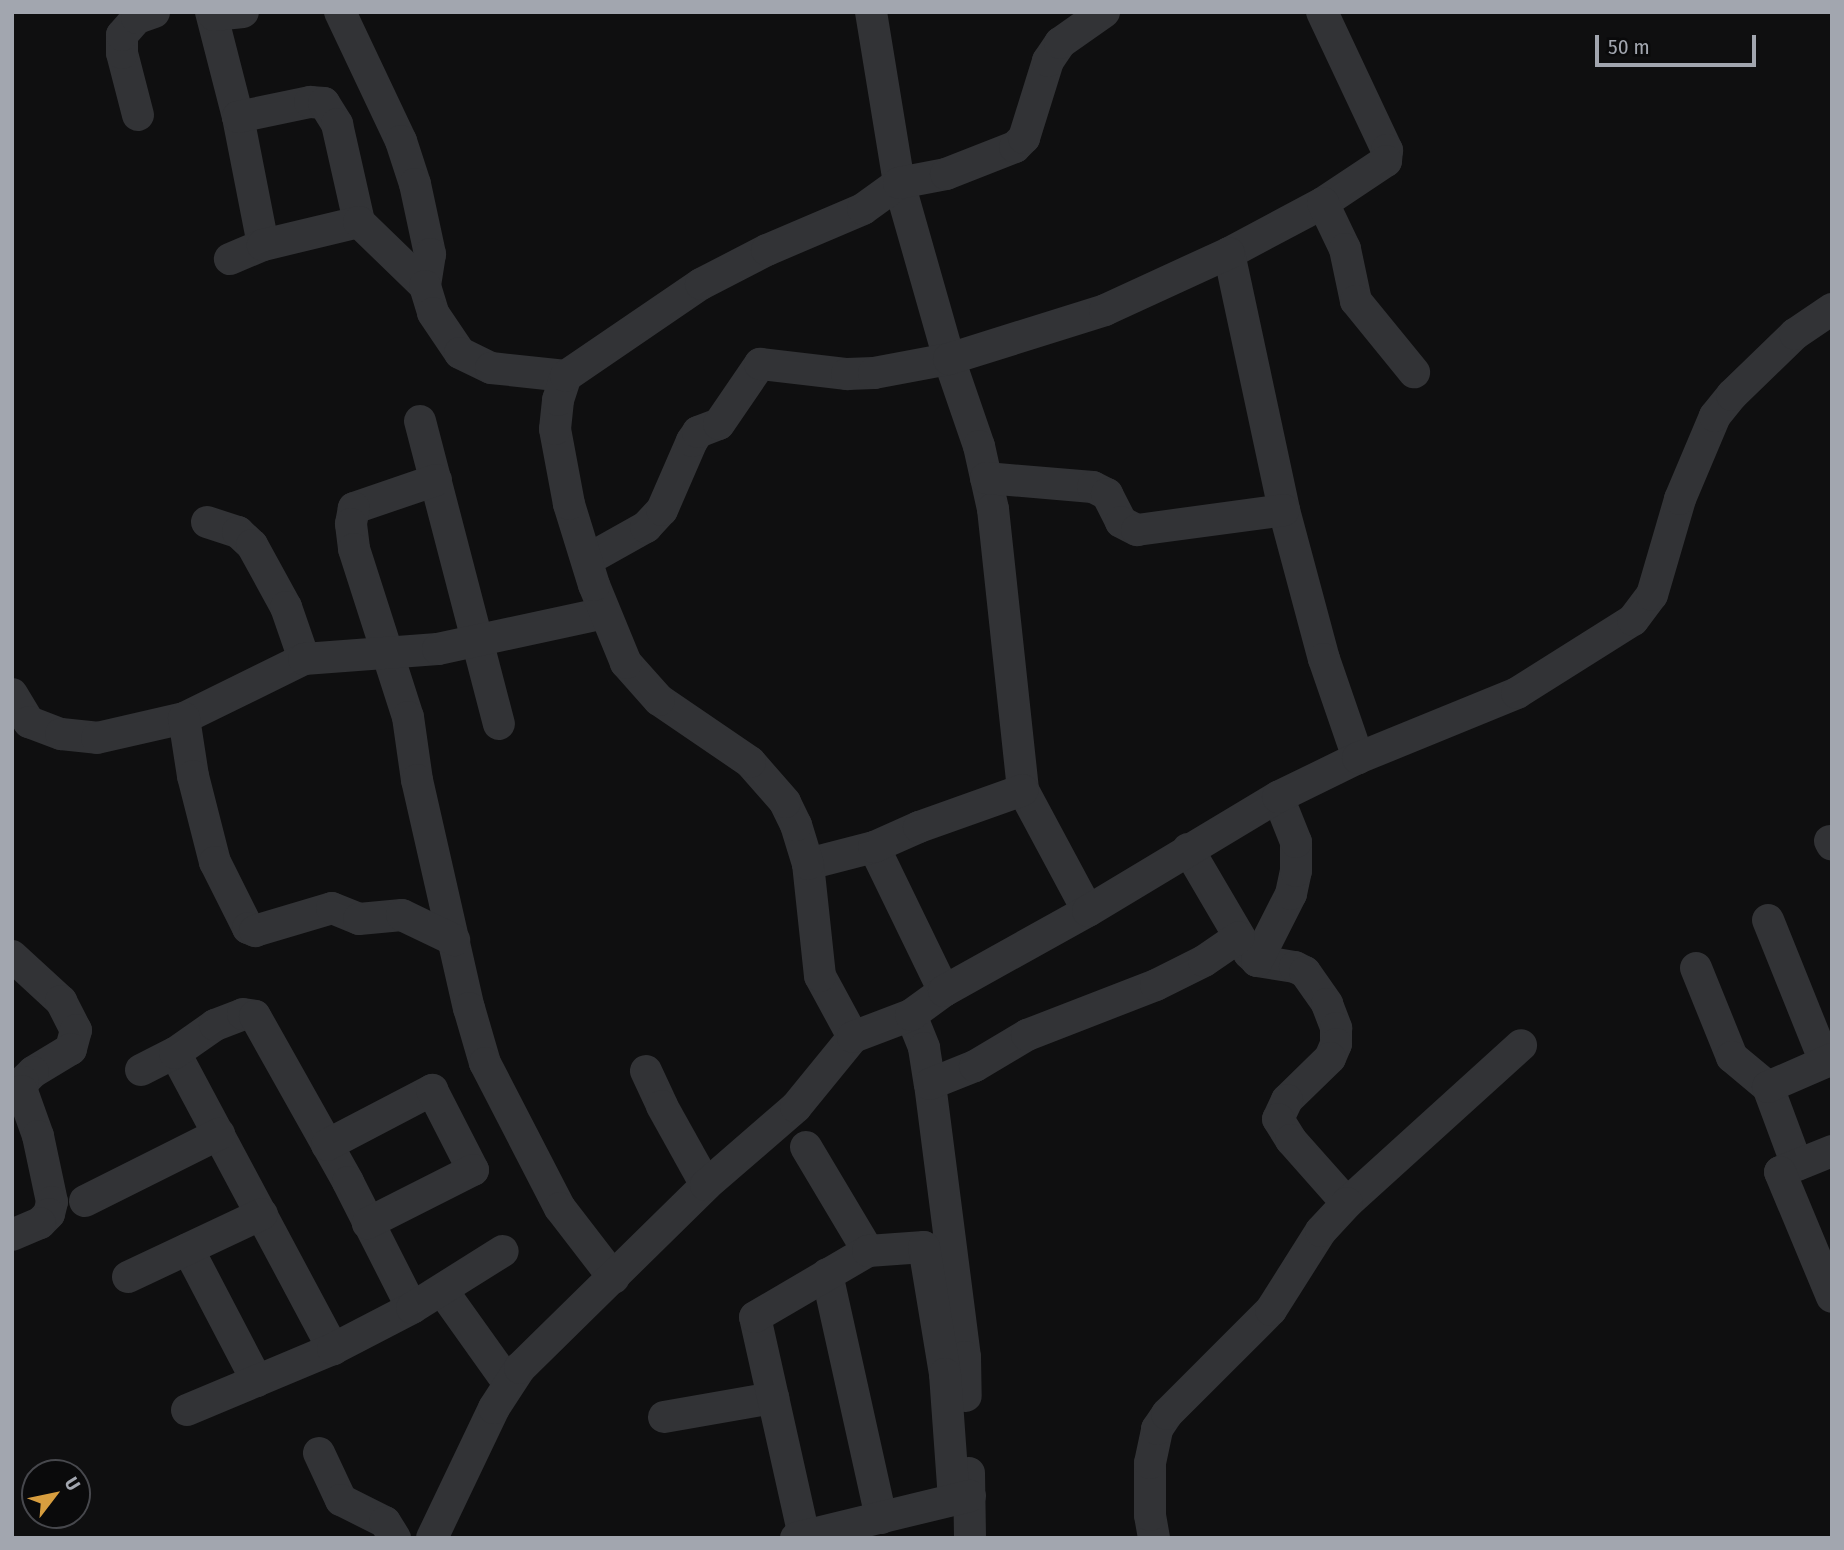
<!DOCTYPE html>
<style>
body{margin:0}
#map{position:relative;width:1844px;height:1550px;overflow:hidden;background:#0f0f10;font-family:"Fira Sans Condensed",sans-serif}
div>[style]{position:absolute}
.minor>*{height:32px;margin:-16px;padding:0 16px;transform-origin:16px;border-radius:16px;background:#323336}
span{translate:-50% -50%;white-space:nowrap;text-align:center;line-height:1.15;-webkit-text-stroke:6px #0a0a0b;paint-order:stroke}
.frame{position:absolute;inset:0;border:14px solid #a2a6af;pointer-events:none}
.north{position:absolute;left:21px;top:1459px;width:70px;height:70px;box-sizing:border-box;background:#0a0a0b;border:2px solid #47484d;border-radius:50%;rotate:58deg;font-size:19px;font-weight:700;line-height:28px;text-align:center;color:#a2a6af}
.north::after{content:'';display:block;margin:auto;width:24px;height:32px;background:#d89e3f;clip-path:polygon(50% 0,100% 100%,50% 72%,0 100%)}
.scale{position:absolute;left:1595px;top:35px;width:161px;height:32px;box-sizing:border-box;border:4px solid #a2a6af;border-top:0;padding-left:9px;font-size:21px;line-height:24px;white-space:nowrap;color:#a2a6af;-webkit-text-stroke:5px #0a0a0b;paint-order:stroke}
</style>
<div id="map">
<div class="minor">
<div style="left:211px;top:12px;width:108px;rotate:75.6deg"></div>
<div style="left:238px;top:117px;width:130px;rotate:78.9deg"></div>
<div style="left:263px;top:245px;width:36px;rotate:157deg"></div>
<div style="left:340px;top:12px;width:143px;rotate:64.7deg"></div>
<div style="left:401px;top:141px;width:45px;rotate:72deg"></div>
<div style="left:415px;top:184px;width:72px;rotate:77.9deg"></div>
<div style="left:430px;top:254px;width:32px;rotate:99deg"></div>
<div style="left:871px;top:12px;width:173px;rotate:80.7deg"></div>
<div style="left:899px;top:183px;width:183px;rotate:74.1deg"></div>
<div style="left:949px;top:359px;width:92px;rotate:71deg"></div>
<div style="left:979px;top:446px;width:65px;rotate:77.5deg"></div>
<div style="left:993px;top:509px;width:283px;rotate:83.9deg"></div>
<div style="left:1023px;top:790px;width:137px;rotate:61.8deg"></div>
<div style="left:1322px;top:12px;width:153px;rotate:64.8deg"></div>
<div style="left:1387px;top:150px;width:11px;rotate:95deg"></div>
<div style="left:1386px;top:161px;width:76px;rotate:146.3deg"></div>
<div style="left:1323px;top:203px;width:106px;rotate:152deg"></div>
<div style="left:1229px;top:253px;width:263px;rotate:77.9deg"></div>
<div style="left:1284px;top:510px;width:154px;rotate:75deg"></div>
<div style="left:1324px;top:659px;width:105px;rotate:71deg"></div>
<div style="left:214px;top:15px;width:29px;rotate:-6deg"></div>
<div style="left:138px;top:115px;width:64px;rotate:-104.5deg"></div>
<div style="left:122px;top:53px;width:18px;rotate:-90deg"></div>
<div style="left:122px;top:35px;width:23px;rotate:-49deg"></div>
<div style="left:137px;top:18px;width:18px;rotate:-19deg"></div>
<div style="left:238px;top:117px;width:74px;rotate:-11.8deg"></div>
<div style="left:310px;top:102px;width:14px;rotate:4deg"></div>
<div style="left:324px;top:103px;width:25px;rotate:58deg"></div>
<div style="left:337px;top:124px;width:100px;rotate:77.3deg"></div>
<div style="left:359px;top:222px;width:99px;rotate:166.5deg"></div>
<div style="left:1323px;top:203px;width:51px;rotate:64.4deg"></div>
<div style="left:1345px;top:249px;width:53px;rotate:78.1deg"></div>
<div style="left:1356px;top:301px;width:92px;rotate:50.8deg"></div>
<div style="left:359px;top:222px;width:92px;rotate:44.1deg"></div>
<div style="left:425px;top:286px;width:28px;rotate:73deg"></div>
<div style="left:433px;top:313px;width:48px;rotate:56deg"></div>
<div style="left:460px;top:353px;width:34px;rotate:26deg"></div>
<div style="left:491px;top:368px;width:75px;rotate:6.1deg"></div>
<div style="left:420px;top:421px;width:313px;rotate:75.4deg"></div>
<div style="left:986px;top:478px;width:107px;rotate:4.8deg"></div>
<div style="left:1093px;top:487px;width:16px;rotate:27deg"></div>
<div style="left:1107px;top:494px;width:31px;rotate:63deg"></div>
<div style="left:1121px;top:522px;width:18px;rotate:27deg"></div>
<div style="left:1137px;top:530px;width:148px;rotate:-7.7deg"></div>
<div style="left:436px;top:480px;width:87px;rotate:161.1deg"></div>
<div style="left:354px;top:508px;width:16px;rotate:101deg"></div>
<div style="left:351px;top:524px;width:25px;rotate:83deg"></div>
<div style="left:354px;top:549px;width:176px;rotate:72.2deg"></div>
<div style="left:408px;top:717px;width:64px;rotate:81.9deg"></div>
<div style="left:417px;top:780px;width:234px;rotate:77.2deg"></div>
<div style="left:469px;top:1008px;width:57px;rotate:73.8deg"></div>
<div style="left:485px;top:1063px;width:163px;rotate:62.7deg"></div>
<div style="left:560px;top:1208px;width:88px;rotate:52.4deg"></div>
<div style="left:207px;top:522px;width:33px;rotate:18deg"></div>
<div style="left:238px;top:532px;width:19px;rotate:43deg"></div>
<div style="left:252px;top:545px;width:71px;rotate:61.3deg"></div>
<div style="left:286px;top:607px;width:55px;rotate:70.9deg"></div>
<div style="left:587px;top:560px;width:68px;rotate:-29.2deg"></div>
<div style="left:646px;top:527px;width:23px;rotate:-47deg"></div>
<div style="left:662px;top:510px;width:75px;rotate:-66.5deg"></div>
<div style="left:692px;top:441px;width:11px;rotate:-56deg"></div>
<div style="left:698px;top:432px;width:22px;rotate:-21deg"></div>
<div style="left:719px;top:424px;width:73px;rotate:-55.7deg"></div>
<div style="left:760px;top:364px;width:88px;rotate:6.6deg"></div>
<div style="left:847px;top:374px;width:27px;rotate:-2deg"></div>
<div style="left:874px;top:373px;width:76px;rotate:-10.6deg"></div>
<div style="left:949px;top:359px;width:164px;rotate:-17.4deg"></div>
<div style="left:1105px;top:310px;width:136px;rotate:-24.7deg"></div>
<div style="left:12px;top:694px;width:33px;rotate:59deg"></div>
<div style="left:29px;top:722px;width:34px;rotate:21deg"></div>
<div style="left:61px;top:734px;width:36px;rotate:6deg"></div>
<div style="left:97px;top:738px;width:89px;rotate:-12.9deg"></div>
<div style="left:184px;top:718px;width:134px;rotate:-26.2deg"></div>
<div style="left:304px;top:659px;width:134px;rotate:-4.3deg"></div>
<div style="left:438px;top:649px;width:170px;rotate:-12.2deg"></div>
<div style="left:184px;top:718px;width:59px;rotate:81.2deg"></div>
<div style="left:193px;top:776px;width:89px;rotate:75.7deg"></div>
<div style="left:215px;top:862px;width:74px;rotate:63.4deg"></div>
<div style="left:248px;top:928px;width:8px;rotate:23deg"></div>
<div style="left:255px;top:931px;width:80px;rotate:-16.6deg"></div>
<div style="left:332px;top:908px;width:29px;rotate:22deg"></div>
<div style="left:359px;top:919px;width:43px;rotate:-5.3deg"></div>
<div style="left:402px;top:915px;width:58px;rotate:25.7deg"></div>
<div style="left:1830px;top:841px;width:4px;rotate:63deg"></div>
<div style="left:874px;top:847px;width:160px;rotate:64.1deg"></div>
<div style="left:1188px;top:849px;width:121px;rotate:59.6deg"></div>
<div style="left:1249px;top:953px;width:11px;rotate:45deg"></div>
<div style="left:1257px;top:961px;width:38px;rotate:9deg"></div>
<div style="left:1295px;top:967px;width:11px;rotate:27deg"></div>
<div style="left:1305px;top:972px;width:39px;rotate:55deg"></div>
<div style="left:1327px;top:1004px;width:26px;rotate:69deg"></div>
<div style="left:1336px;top:1028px;width:16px;rotate:90deg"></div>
<div style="left:1336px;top:1044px;width:15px;rotate:113deg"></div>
<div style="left:1330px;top:1058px;width:60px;rotate:135.7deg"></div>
<div style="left:1287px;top:1100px;width:21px;rotate:115deg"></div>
<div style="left:1278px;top:1119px;width:25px;rotate:58deg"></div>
<div style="left:1291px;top:1140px;width:84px;rotate:48.4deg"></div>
<div style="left:1347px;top:1203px;width:235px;rotate:-42.2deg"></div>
<div style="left:808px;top:864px;width:68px;rotate:-14.4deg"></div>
<div style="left:874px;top:847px;width:49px;rotate:-24deg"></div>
<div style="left:919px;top:827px;width:110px;rotate:-19.6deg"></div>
<div style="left:1768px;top:920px;width:153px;rotate:68.1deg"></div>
<div style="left:12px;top:956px;width:67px;rotate:42.6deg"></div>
<div style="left:61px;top:1001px;width:33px;rotate:63deg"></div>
<div style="left:76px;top:1030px;width:20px;rotate:105deg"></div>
<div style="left:71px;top:1049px;width:44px;rotate:148.8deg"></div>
<div style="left:33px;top:1072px;width:14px;rotate:135deg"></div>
<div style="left:23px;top:1082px;width:9px;rotate:96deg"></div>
<div style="left:22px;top:1091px;width:48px;rotate:70.4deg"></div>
<div style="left:38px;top:1136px;width:67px;rotate:78deg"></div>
<div style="left:52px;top:1202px;width:12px;rotate:104deg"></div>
<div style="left:49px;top:1214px;width:13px;rotate:135deg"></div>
<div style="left:40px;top:1223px;width:30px;rotate:157deg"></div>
<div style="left:1257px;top:961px;width:75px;rotate:-63.1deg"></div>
<div style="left:1291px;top:894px;width:24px;rotate:-78deg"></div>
<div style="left:1296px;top:871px;width:29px;rotate:-90deg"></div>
<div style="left:1296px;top:842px;width:48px;rotate:-111.8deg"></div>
<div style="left:1696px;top:968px;width:96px;rotate:68deg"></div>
<div style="left:1732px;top:1057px;width:47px;rotate:39.8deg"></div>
<div style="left:1768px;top:1087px;width:83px;rotate:69.6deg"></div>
<div style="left:911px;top:1015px;width:35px;rotate:68deg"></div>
<div style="left:924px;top:1048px;width:36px;rotate:81deg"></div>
<div style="left:930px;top:1084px;width:275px;rotate:82.7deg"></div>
<div style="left:965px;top:1357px;width:39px;rotate:89deg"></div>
<div style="left:853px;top:1037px;width:69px;rotate:-118.4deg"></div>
<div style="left:820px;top:976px;width:113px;rotate:-96.1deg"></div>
<div style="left:808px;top:864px;width:41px;rotate:-107.1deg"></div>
<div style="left:796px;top:825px;width:25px;rotate:-116deg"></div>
<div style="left:785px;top:802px;width:53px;rotate:-131.2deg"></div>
<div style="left:750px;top:762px;width:110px;rotate:-145.7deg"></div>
<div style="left:659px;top:700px;width:50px;rotate:-131.7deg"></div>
<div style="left:626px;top:663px;width:84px;rotate:-112.3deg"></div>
<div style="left:594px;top:585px;width:85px;rotate:-107.2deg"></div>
<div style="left:569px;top:504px;width:76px;rotate:-100.6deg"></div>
<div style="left:555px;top:429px;width:29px;rotate:-84deg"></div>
<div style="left:558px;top:400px;width:25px;rotate:-72deg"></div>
<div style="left:566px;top:376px;width:163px;rotate:-34.3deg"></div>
<div style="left:701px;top:284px;width:74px;rotate:-27.3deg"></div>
<div style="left:767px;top:250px;width:104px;rotate:-23.1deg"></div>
<div style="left:863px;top:209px;width:44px;rotate:-35.8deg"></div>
<div style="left:899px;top:183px;width:48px;rotate:-10.8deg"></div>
<div style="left:946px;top:174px;width:74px;rotate:-21.4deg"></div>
<div style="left:1015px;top:147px;width:13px;rotate:-45deg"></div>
<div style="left:1024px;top:138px;width:81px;rotate:-72.7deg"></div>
<div style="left:1048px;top:61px;width:22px;rotate:-56deg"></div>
<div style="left:1060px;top:43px;width:54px;rotate:-35.2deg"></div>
<div style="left:175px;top:1053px;width:336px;rotate:61.9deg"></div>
<div style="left:141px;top:1070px;width:38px;rotate:-27deg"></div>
<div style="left:175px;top:1053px;width:49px;rotate:-35deg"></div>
<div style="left:215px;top:1025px;width:30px;rotate:-21deg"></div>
<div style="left:243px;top:1014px;width:12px;rotate:9deg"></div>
<div style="left:255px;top:1016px;width:190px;rotate:60.7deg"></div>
<div style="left:348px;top:1182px;width:141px;rotate:63.1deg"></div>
<div style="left:646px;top:1071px;width:38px;rotate:65deg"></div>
<div style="left:662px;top:1106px;width:90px;rotate:60.9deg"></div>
<div style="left:930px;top:1084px;width:48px;rotate:-21.8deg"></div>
<div style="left:975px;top:1066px;width:61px;rotate:-30.8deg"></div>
<div style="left:1027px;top:1035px;width:138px;rotate:-21.2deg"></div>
<div style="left:1156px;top:985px;width:54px;rotate:-26.6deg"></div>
<div style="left:1204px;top:961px;width:42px;rotate:-34.4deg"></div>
<div style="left:1768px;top:1087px;width:70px;rotate:-23.6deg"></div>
<div style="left:327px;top:1145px;width:119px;rotate:-27.6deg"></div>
<div style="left:432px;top:1090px;width:90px;rotate:62.9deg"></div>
<div style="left:473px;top:1170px;width:118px;rotate:153.2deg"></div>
<div style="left:806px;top:1147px;width:121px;rotate:59.2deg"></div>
<div style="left:1832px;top:1151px;width:56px;rotate:158deg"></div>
<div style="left:1780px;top:1172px;width:135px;rotate:67.4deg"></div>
<div style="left:85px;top:1201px;width:150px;rotate:-26.6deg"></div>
<div style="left:188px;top:1249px;width:149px;rotate:62.4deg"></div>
<div style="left:827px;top:1274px;width:250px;rotate:77.5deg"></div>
<div style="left:128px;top:1277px;width:148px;rotate:-25.2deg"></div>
<div style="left:442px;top:1290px;width:115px;rotate:54.5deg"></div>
<div style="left:187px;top:1410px;width:158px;rotate:-22.7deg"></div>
<div style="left:333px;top:1349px;width:89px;rotate:-27.4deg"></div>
<div style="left:412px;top:1308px;width:107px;rotate:-32.1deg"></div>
<div style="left:664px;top:1417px;width:111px;rotate:-9.9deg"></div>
<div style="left:319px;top:1453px;width:52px;rotate:64.9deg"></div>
<div style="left:341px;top:1500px;width:49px;rotate:26.6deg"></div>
<div style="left:385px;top:1522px;width:19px;rotate:58deg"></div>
<div style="left:969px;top:1473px;width:65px;rotate:89.1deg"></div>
<div style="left:804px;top:1536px;width:224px;rotate:-102.6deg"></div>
<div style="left:755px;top:1317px;width:131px;rotate:-30.3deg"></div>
<div style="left:868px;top:1251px;width:56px;rotate:-4.1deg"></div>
<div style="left:924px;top:1247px;width:129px;rotate:80.6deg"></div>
<div style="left:945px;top:1374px;width:126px;rotate:85.9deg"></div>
<div style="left:432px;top:1538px;width:144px;rotate:-64.5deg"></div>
<div style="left:494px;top:1408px;width:48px;rotate:-57deg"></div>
<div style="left:520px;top:1368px;width:261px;rotate:-44.5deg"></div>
<div style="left:706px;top:1185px;width:119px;rotate:-40.9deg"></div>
<div style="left:796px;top:1107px;width:90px;rotate:-50.8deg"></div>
<div style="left:853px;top:1037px;width:62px;rotate:-20.8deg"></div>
<div style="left:911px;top:1015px;width:41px;rotate:-36deg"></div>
<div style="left:944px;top:991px;width:165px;rotate:-29.1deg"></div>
<div style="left:1088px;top:911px;width:222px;rotate:-31deg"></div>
<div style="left:1278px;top:797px;width:89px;rotate:-26deg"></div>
<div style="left:1358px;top:758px;width:172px;rotate:-22.2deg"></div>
<div style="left:1517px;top:693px;width:137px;rotate:-32.2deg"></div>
<div style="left:1633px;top:620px;width:31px;rotate:-53deg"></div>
<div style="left:1652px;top:595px;width:100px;rotate:-73.7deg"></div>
<div style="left:1680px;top:499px;width:90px;rotate:-67.1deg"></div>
<div style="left:1715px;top:416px;width:27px;rotate:-51deg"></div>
<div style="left:1732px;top:395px;width:88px;rotate:-44.1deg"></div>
<div style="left:1795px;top:334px;width:45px;rotate:-34deg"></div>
<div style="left:796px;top:1538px;width:179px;rotate:-13.6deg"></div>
<div style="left:1154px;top:1538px;width:23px;rotate:-100deg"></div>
<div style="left:1150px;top:1515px;width:52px;rotate:-90deg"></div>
<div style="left:1150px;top:1463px;width:35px;rotate:-78deg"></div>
<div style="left:1157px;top:1429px;width:18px;rotate:-56deg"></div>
<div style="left:1167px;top:1414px;width:147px;rotate:-45deg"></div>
<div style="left:1271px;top:1310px;width:93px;rotate:-57.7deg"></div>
<div style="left:1321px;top:1231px;width:38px;rotate:-47deg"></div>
</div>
<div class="frame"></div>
<div class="north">U</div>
<div class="scale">50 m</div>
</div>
